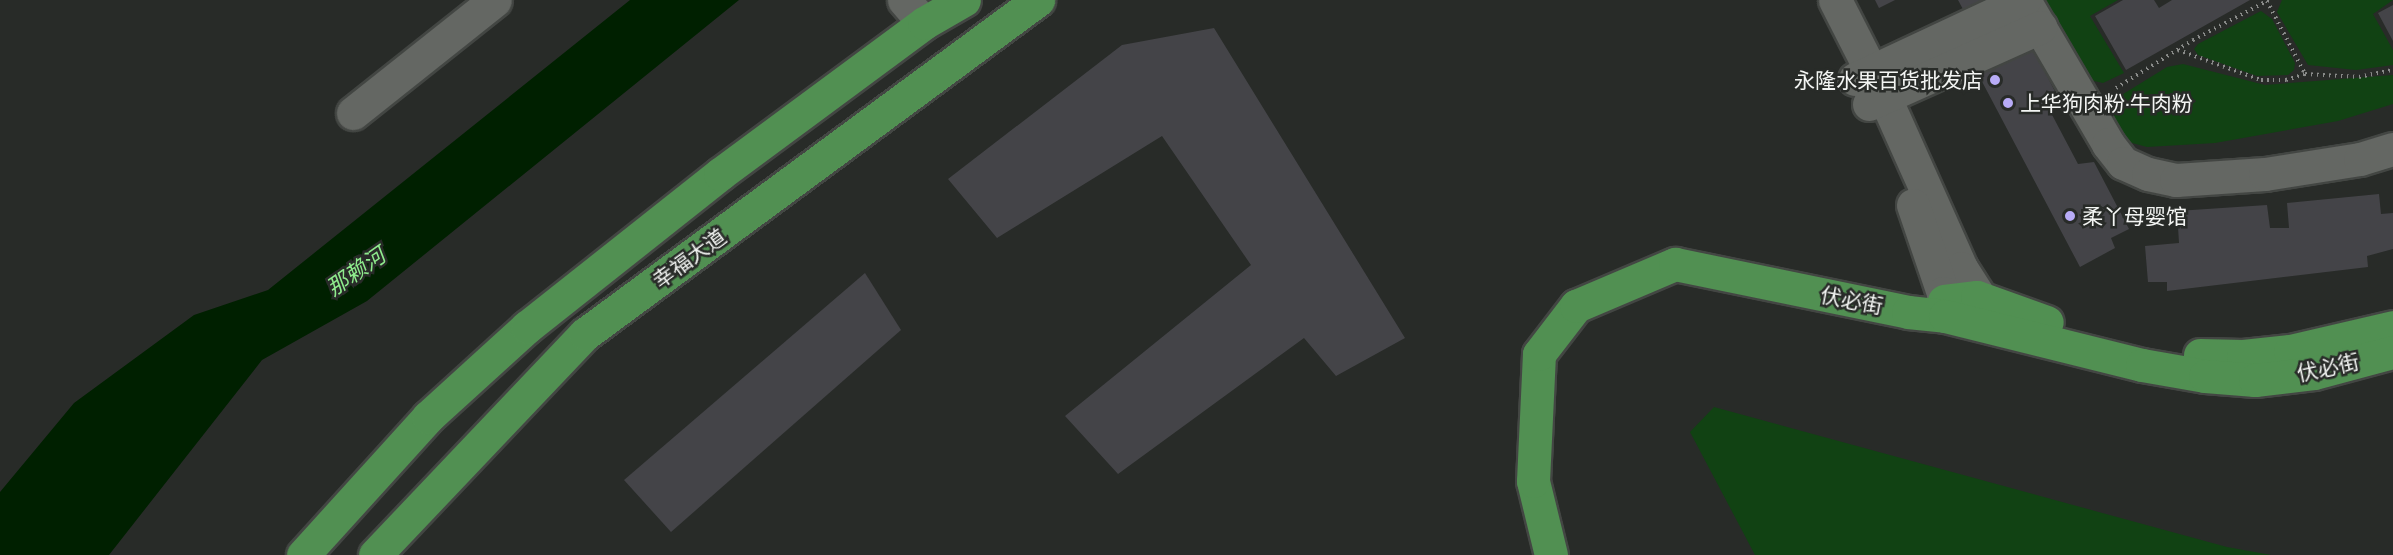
<!DOCTYPE html>
<meta charset="utf-8">
<style>
body{margin:0}
#map{position:relative;width:2393px;height:555px;overflow:hidden;background:#282b28;font-family:Mulish,"Noto Sans SC",sans-serif}
div>[style]{position:absolute}
.green>*{inset:0;background:#114213}
.water>*{inset:0;background:#002000}
.building>*{inset:0;background:#444448}
.path>*{height:4px;margin-top:-2px;transform-origin:0;background:repeating-linear-gradient(90deg,#898b89 0 1.5px,transparent 0 6px)}
.roads{filter:drop-shadow(2px 0 #434643) drop-shadow(-2px 0 #434643) drop-shadow(0 2px #434643) drop-shadow(0 -2px #434643)}
.minor>*{height:33px;margin:-16.5px;padding:0 16.5px;transform-origin:16.5px;border-radius:16.5px;background:#646763}
.major>*{height:33px;margin:-16.5px;padding:0 16.5px;transform-origin:16.5px;border-radius:16.5px;background:#519052}
.dots>*{width:16px;height:16px;translate:-50% -50%;box-sizing:border-box;border:3px solid #282b28;border-radius:50%}
span{translate:-50% -50%;white-space:nowrap;text-align:center;line-height:1.15;-webkit-text-stroke:5px #282b28;paint-order:stroke}
.poi-label{font-size:21px;color:#f3f5f3}
.right{translate:-100% -50%;text-align:right}
.left{translate:0 -50%;text-align:left}
.street-label{font-size:21px;color:#f3f5f3}
.water-label{font-size:22px;color:#8fec8d;font-style:italic}
</style>
<div id="map">
<div class="green">
<div style="clip-path:polygon(2041px 0,2118px 0,2090px 16px,2124px 73px,2103px 83px,2090px 80px)"></div>
<div style="clip-path:polygon(2282px 0,2393px 0,2373px 14px,2393px 50px,2393px 65px,2356px 70px,2308px 65px,2277px 12px)"></div>
<div style="clip-path:polygon(2261px 11px,2272px 19px,2295px 63px,2294px 70px,2288px 75px,2257px 76px,2198px 55px,2194px 49px,2198px 44px)"></div>
<div style="clip-path:polygon(2183px 64px,2265px 85px,2393px 75px,2393px 104px,2338px 121px,2215px 143px,2147px 147px,2121px 140px,2102px 111px,2107px 104px,2167px 67px)"></div>
<div style="clip-path:polygon(1714px 407px,2227px 547px,2271px 555px,1755px 555px,1690px 432px)"></div>
</div>
<div class="water">
<div style="clip-path:polygon(630px 0,739px 0,367px 301px,262px 360px,109px 555px,0 555px,0 492px,74px 403px,194px 315px,268px 290px)"></div>
</div>
<div class="building">
<div style="clip-path:polygon(1875px 0,1895px 0,1879px 8px)"></div>
<div style="clip-path:polygon(1958px 0,1988px 0,1965px 13px)"></div>
<div style="clip-path:polygon(2123px 0,2154px 0,2159px 8px,2172px 0,2250px 0,2126px 70px,2095px 16px)"></div>
<div style="clip-path:polygon(2393px 5px,2393px 41px,2378px 13px)"></div>
<div style="clip-path:polygon(1214px 28px,1405px 338px,1336px 376px,1304px 338px,1118px 474px,1065px 416px,1251px 265px,1162px 136px,997px 238px,948px 179px,1122px 45px)"></div>
<div style="clip-path:polygon(2031px 45px,2062px 105px,2050px 111px,2078px 164px,2094px 162px,2129px 229px,2111px 238px,2115px 248px,2080px 267px,1978px 74px)"></div>
<div style="clip-path:polygon(2379px 194px,2381px 214px,2393px 213px,2393px 249px,2367px 256px,2368px 267px,2167px 291px,2167px 282px,2148px 282px,2145px 246px,2179px 243px,2177px 211px,2267px 205px,2270px 228px,2289px 228px,2287px 203px)"></div>
<div style="clip-path:polygon(865px 273px,901px 330px,671px 532px,624px 480px)"></div>
</div>
<div class="path">
<div style="left:2267px;top:1px;width:82px;rotate:62.5deg"></div>
<div style="left:2178px;top:50px;width:88px;rotate:19.9deg"></div>
<div style="left:2261px;top:80px;width:25px"></div>
<div style="left:2286px;top:80px;width:20px;rotate:-18deg"></div>
<div style="left:2305px;top:74px;width:54px;rotate:3.2deg"></div>
<div style="left:2359px;top:77px;width:35px;rotate:-12deg"></div>
<div style="left:2116px;top:88px;width:91px;rotate:-31.9deg"></div>
<div style="left:2193px;top:40px;width:86px;rotate:-27.8deg"></div>
</div>
<div class="roads">
<div class="minor">
<div style="left:904px;top:0;width:30px;rotate:49deg"></div>
<div style="left:1835px;top:0;width:110px;rotate:63deg"></div>
<div style="left:1885px;top:98px;width:186px;rotate:65.9deg"></div>
<div style="left:1961px;top:268px;width:59px;rotate:57.4deg"></div>
<div style="left:2024px;top:0;width:167px;rotate:59.7deg"></div>
<div style="left:2108px;top:144px;width:24px;rotate:52deg"></div>
<div style="left:2123px;top:163px;width:27px;rotate:24deg"></div>
<div style="left:2148px;top:174px;width:29px;rotate:12deg"></div>
<div style="left:2176px;top:180px;width:89px;rotate:-3.9deg"></div>
<div style="left:2265px;top:174px;width:96px;rotate:-9deg"></div>
<div style="left:2360px;top:159px;width:34px;rotate:-17deg"></div>
<div style="left:1855px;top:79px;width:187px;rotate:-25.1deg"></div>
<div style="left:1869px;top:104px;width:188px;rotate:-24.2deg"></div>
<div style="left:353px;top:113px;width:181px;rotate:-38.5deg"></div>
<div style="left:1913px;top:205px;width:93px;rotate:71.2deg"></div>
<div style="left:1943px;top:293px;width:23px;rotate:85deg"></div>
</div>
<div class="major">
<div style="left:1944px;top:301px;width:33px;rotate:-7deg"></div>
<div style="left:1977px;top:297px;width:74px;rotate:19.7deg"></div>
<div style="left:2200px;top:355px;width:43px;rotate:1.3deg"></div>
<div style="left:2243px;top:356px;width:47px;rotate:-6.1deg"></div>
<div style="left:2290px;top:351px;width:106px;rotate:-13.1deg"></div>
<div style="left:303px;top:555px;width:186px;rotate:-47.8deg"></div>
<div style="left:428px;top:417px;width:134px;rotate:-42.3deg"></div>
<div style="left:527px;top:327px;width:246px;rotate:-38.4deg"></div>
<div style="left:720px;top:174px;width:254px;rotate:-36.5deg"></div>
<div style="left:924px;top:23px;width:46px;rotate:-29.9deg"></div>
<div style="left:375px;top:555px;width:305px;rotate:-46.5deg"></div>
<div style="left:585px;top:334px;width:563px;rotate:-36.4deg"></div>
<div style="left:1551px;top:555px;width:76px;rotate:-103.7deg"></div>
<div style="left:1533px;top:481px;width:127px;rotate:-87.3deg"></div>
<div style="left:1539px;top:354px;width:61px;rotate:-52.4deg"></div>
<div style="left:1576px;top:306px;width:108px;rotate:-23deg"></div>
<div style="left:1675px;top:264px;width:238px;rotate:11.6deg"></div>
<div style="left:1908px;top:312px;width:37px;rotate:6deg"></div>
<div style="left:1945px;top:316px;width:203px;rotate:14deg"></div>
<div style="left:2142px;top:365px;width:64px;rotate:9.9deg"></div>
<div style="left:2205px;top:376px;width:50px;rotate:4.6deg"></div>
<div style="left:2255px;top:380px;width:59px;rotate:-6.8deg"></div>
<div style="left:2314px;top:373px;width:82px;rotate:-14.9deg"></div>
</div>
</div>
<div class="dots">
<div style="left:1995px;top:80px;background:#b8abf7"></div>
<div style="left:2008px;top:103px;background:#b8abf7"></div>
<div style="left:2070px;top:216px;background:#b8abf7"></div>
</div>
<div class="poi-label">
<span class="right" style="left:1983px;top:80px">永隆水果百货批发店</span>
<span class="left" style="left:2020px;top:103px">上华狗肉粉·牛肉粉</span>
<span class="left" style="left:2082px;top:216px">柔丫母婴馆</span>
</div>
<div class="street-label">
<span style="left:689px;top:258px;rotate:-36deg">幸福大道</span>
<span style="left:1852px;top:300px;rotate:11deg">伏必街</span>
<span style="left:2328px;top:367px;rotate:-12deg">伏必街</span>
</div>
<div class="water-label">
<span style="left:356px;top:272px;rotate:-35deg">那赖河</span>
</div>
</div>
